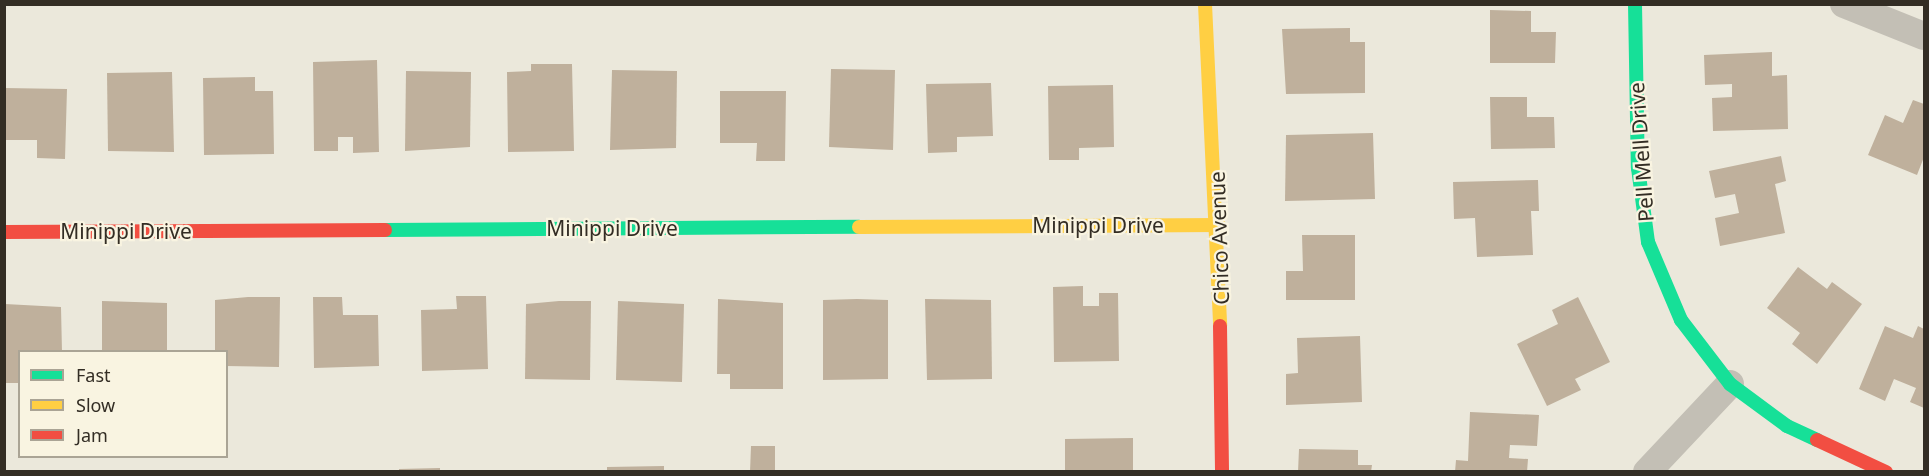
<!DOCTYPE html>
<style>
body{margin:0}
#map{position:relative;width:1929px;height:476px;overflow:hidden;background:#ebe8db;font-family:"Noto Sans",sans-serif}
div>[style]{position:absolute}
.building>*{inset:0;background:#bfb09c}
.street>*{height:28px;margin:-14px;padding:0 14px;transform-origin:14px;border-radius:14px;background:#c3bfb5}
.fast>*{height:14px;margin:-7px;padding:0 7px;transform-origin:7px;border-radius:7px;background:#16e098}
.slow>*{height:14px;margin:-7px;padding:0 7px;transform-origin:7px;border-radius:7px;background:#ffcf43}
.jam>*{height:14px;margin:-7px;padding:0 7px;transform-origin:7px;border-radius:7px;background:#f24e42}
span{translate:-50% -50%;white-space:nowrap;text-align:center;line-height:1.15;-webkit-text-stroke:4.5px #f9f4e1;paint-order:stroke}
.street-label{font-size:21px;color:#332d24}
.frame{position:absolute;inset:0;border:6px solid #332d24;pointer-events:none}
.legend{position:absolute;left:18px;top:350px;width:210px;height:108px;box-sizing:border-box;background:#f9f4e1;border:2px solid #aaa495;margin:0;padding:8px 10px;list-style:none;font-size:18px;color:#332d24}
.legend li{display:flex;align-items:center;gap:12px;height:30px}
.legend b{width:30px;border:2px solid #aaa495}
</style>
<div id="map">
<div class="building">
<div style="clip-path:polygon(1490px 10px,1531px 11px,1531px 32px,1556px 32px,1555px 63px,1490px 63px)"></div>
<div style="clip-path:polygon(1350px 28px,1350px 42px,1365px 42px,1365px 93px,1286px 94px,1282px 29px)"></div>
<div style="clip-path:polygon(1772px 52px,1772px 76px,1787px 75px,1788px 129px,1713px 131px,1712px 98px,1732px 97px,1732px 84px,1705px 85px,1704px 55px)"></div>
<div style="clip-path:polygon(377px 60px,379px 152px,353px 153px,353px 137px,338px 137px,338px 151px,314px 151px,313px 62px)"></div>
<div style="clip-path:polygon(531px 64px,572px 64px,574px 151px,508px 152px,507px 72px,531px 71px)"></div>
<div style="clip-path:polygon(831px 69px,895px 70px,893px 150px,829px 147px)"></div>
<div style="clip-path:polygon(612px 70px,677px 71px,676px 148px,610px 150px)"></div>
<div style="clip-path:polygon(406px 71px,471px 72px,470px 147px,405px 151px)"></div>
<div style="clip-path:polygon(172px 72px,174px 152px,108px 151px,107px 73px)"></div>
<div style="clip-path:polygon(255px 77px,255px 91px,273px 91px,274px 154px,204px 155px,203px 78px)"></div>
<div style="clip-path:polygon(991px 83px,993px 136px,957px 137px,957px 152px,928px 153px,926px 84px)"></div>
<div style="clip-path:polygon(1113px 85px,1114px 147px,1079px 148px,1079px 160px,1049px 160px,1048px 86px)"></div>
<div style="clip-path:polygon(4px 88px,67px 89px,65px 159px,37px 158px,37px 140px,4px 140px)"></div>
<div style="clip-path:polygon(720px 91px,786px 91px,785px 161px,756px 161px,757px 143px,720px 143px)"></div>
<div style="clip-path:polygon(1490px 97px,1527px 97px,1527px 117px,1554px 117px,1555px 148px,1491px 149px)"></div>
<div style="clip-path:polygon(1913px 100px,1924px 104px,1924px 157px,1917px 175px,1868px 155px,1885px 115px,1903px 123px)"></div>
<div style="clip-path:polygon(1373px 133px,1375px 199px,1285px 201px,1286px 135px)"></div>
<div style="clip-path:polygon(1781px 156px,1786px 181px,1775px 184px,1785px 233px,1720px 246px,1715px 218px,1739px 213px,1735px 194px,1715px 198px,1709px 171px)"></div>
<div style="clip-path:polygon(1538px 180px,1539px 211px,1531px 211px,1533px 255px,1477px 257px,1475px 218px,1454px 219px,1453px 182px)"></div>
<div style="clip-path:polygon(1302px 235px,1355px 235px,1355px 300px,1286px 300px,1286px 271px,1303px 271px)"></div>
<div style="clip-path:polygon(1798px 267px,1827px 289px,1832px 282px,1862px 304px,1817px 364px,1792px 344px,1800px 333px,1767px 308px)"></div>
<div style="clip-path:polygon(1083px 286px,1083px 306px,1099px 306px,1099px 293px,1118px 293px,1119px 361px,1054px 362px,1053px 287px)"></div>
<div style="clip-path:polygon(456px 296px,486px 296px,488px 369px,422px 371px,421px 310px,457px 309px)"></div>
<div style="clip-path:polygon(248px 297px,280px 297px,279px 367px,226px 366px,226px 352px,215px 352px,215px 300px)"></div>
<div style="clip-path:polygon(313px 297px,342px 297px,343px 315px,378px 315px,379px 366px,314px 368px)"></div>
<div style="clip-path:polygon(1578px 297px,1610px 362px,1575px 379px,1581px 390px,1547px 406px,1517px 344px,1558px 324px,1552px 310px)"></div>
<div style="clip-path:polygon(718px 299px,783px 303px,783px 389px,730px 389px,730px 374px,717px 374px)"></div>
<div style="clip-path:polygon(857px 299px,888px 300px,888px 379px,823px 380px,823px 300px)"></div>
<div style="clip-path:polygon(925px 299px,991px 300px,992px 379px,927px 380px)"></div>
<div style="clip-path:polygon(102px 301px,167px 303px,167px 352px,102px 352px)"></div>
<div style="clip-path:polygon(559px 301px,591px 301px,590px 380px,525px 379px,526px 304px)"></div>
<div style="clip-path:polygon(618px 301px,684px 304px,682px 382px,616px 380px)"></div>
<div style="clip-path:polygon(5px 304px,61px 307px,62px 352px,20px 352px,20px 383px,5px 383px)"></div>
<div style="clip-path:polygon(1885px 326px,1913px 338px,1918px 326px,1924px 329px,1924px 408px,1910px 402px,1916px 388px,1894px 379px,1885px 401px,1859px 389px)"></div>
<div style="clip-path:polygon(1360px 336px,1362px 402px,1286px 405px,1286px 374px,1298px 373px,1297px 338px)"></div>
<div style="clip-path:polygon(1470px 412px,1539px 415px,1537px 446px,1510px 445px,1509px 458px,1528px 459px,1527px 472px,1455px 472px,1456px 460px,1468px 461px)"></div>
<div style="clip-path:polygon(1133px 438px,1133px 472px,1065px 472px,1065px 439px)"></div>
<div style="clip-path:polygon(751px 446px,775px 446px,775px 472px,750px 472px)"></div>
<div style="clip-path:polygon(1299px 449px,1358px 450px,1358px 465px,1372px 465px,1371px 472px,1298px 472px)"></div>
<div style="clip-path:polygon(664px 466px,664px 472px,607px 472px,607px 467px)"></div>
<div style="clip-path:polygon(440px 468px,440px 472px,399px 472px,399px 469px)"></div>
</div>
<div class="street">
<div style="left:1844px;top:4px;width:86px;rotate:21.8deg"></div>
<div style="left:1647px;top:472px;width:121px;rotate:-46.7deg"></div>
</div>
<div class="fast">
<div style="left:1635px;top:4px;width:164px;rotate:89deg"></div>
<div style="left:1638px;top:168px;width:75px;rotate:82.3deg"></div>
<div style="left:1648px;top:242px;width:85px;rotate:67.1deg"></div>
<div style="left:1681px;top:320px;width:81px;rotate:52.6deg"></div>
<div style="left:1730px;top:384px;width:71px;rotate:36.4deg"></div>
<div style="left:1787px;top:426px;width:33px;rotate:25deg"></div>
<div style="left:385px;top:230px;width:474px;rotate:-0.4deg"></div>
</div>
<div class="slow">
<div style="left:1205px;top:4px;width:322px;rotate:87.3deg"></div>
<div style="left:859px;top:227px;width:360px;rotate:-0.3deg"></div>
</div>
<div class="jam">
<div style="left:4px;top:232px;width:381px;rotate:-0.3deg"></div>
<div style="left:1220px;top:326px;width:146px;rotate:89.2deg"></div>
<div style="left:1817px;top:440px;width:76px;rotate:24.9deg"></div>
</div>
<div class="street-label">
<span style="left:1641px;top:152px;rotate:-94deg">Pell Mell Drive</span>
<span style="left:1098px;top:225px">Minippi Drive</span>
<span style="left:612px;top:228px">Minippi Drive</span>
<span style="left:126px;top:231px">Minippi Drive</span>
<span style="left:1219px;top:238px;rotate:-92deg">Chico Avenue</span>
</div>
<div class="frame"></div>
<ul class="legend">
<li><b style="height:8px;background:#16e098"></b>Fast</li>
<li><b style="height:8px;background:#ffcf43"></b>Slow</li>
<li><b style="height:8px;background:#f24e42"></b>Jam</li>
</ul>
</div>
